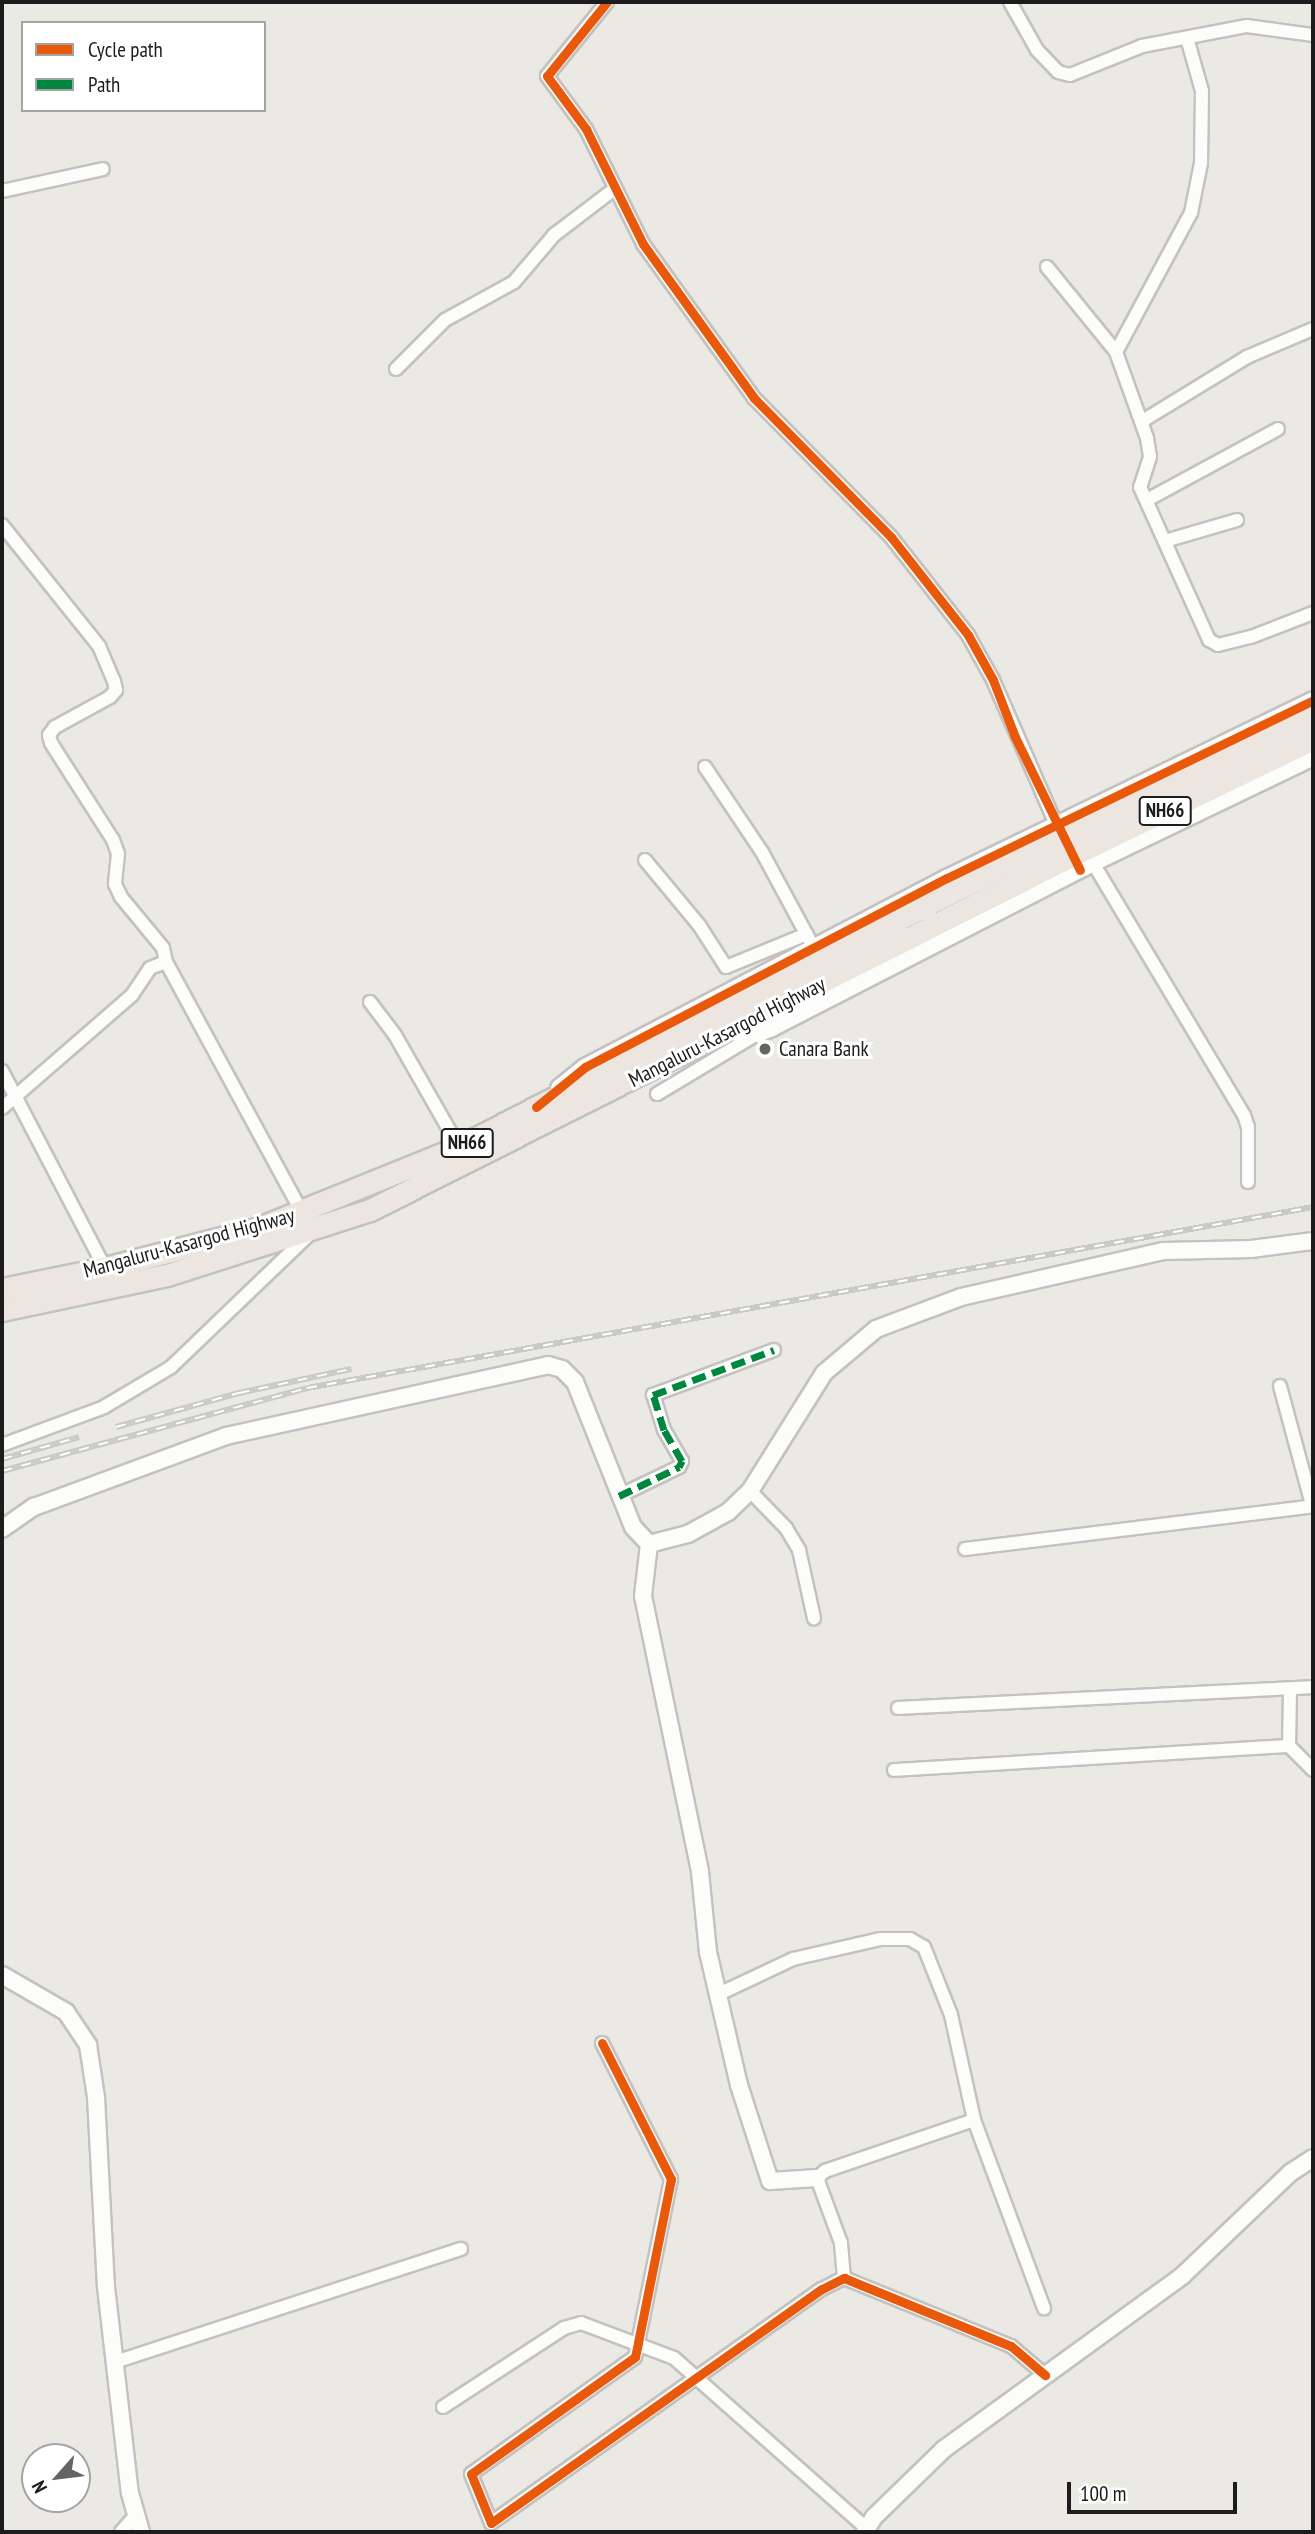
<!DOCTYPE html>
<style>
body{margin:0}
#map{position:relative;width:1315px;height:2534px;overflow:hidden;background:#eae9e4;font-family:"PT Sans Narrow",sans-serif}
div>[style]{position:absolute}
.roads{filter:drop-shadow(2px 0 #c3c2c0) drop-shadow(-2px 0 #c3c2c0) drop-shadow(0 2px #c3c2c0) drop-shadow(0 -2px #c3c2c0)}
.minor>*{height:12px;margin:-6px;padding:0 6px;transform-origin:6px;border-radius:6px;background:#fcfcfb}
.tertiary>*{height:16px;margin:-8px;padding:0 8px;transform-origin:8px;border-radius:8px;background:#fcfcfb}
.trunk>*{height:21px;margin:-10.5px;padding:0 10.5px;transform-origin:10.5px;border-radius:10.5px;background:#ece5e0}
.rail>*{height:6px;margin-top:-3px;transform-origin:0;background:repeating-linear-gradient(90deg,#fff 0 10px,#c9c9c8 0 20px);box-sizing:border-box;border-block:2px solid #c9c9c8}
.quiet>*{height:7px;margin-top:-3.5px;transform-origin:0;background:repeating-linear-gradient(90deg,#00873e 0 14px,transparent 0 21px)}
.cycleway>*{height:9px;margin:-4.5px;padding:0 4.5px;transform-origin:4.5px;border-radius:4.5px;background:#e8590c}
.dots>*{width:19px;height:19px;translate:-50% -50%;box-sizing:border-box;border:4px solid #fff;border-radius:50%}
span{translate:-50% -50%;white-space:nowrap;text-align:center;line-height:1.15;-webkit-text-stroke:6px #fff;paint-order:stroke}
.shield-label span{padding:2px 5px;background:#fff;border:2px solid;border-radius:5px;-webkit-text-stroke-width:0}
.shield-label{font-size:19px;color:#1c1c1c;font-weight:700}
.street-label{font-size:21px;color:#1c1c1c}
.poi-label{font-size:21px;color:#1c1c1c}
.left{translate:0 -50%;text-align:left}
.frame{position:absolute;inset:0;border:4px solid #1c1c1c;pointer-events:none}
.legend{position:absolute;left:21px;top:21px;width:245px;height:91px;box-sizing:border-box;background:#fff;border:2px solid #a4a4a4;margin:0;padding:9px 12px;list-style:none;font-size:21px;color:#1c1c1c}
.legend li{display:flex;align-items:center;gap:14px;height:35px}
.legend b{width:35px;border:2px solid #a4a4a4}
.north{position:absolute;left:21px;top:2443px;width:70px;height:70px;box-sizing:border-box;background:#fff;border:2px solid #a4a4a4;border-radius:50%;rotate:242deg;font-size:19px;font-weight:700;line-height:28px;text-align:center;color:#1c1c1c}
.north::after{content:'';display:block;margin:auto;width:24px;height:32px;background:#646462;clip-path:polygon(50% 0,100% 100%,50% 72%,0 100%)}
.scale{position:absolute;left:1067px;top:2482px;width:170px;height:32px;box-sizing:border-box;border:4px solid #1c1c1c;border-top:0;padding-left:9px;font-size:21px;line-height:24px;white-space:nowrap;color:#1c1c1c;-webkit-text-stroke:5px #fff;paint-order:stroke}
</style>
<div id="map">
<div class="roads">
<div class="minor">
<div style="left:607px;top:2px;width:95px;rotate:129deg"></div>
<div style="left:547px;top:76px;width:66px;rotate:53.7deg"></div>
<div style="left:586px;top:129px;width:128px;rotate:63.6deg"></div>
<div style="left:643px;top:244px;width:190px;rotate:54.2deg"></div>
<div style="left:754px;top:398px;width:195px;rotate:45.4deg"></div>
<div style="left:891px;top:537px;width:125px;rotate:51.8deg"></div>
<div style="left:968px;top:635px;width:51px;rotate:60.9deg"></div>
<div style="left:993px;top:680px;width:167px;rotate:66.4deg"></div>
<div style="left:1010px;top:2px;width:55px;rotate:60.6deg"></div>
<div style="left:1037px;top:50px;width:30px;rotate:46deg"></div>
<div style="left:1058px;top:72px;width:12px;rotate:14deg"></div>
<div style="left:1070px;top:75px;width:78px;rotate:-21.9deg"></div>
<div style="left:1142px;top:46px;width:107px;rotate:-10.8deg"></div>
<div style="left:1247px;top:26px;width:67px;rotate:7.8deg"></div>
<div style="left:2px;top:191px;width:103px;rotate:-12.3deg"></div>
<div style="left:1047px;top:267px;width:109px;rotate:50.9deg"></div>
<div style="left:1116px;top:352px;width:91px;rotate:70.2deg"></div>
<div style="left:1147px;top:438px;width:19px;rotate:81deg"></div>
<div style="left:1150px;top:457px;width:32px;rotate:108deg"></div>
<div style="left:1140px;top:487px;width:168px;rotate:65.7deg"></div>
<div style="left:1209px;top:640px;width:10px;rotate:29deg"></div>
<div style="left:1218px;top:645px;width:34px;rotate:-14deg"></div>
<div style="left:1251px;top:637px;width:66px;rotate:-21.2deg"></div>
<div style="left:1116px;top:352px;width:158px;rotate:-61.7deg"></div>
<div style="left:1191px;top:213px;width:51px;rotate:-78.7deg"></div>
<div style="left:1201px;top:163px;width:72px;rotate:-89.2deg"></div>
<div style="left:1202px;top:91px;width:55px;rotate:-105.8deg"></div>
<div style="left:396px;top:369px;width:69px;rotate:-45deg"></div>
<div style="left:445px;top:320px;width:79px;rotate:-28.8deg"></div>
<div style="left:514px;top:282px;width:62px;rotate:-49.6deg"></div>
<div style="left:554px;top:235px;width:74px;rotate:-37.3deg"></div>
<div style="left:1144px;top:420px;width:121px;rotate:-31.5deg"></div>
<div style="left:1247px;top:357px;width:72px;rotate:-23deg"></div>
<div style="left:1147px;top:500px;width:149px;rotate:-28.5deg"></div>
<div style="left:2px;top:525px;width:155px;rotate:51.3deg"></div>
<div style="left:99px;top:646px;width:38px;rotate:67deg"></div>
<div style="left:114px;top:681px;width:9px;rotate:77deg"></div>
<div style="left:116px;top:690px;width:9px;rotate:131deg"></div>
<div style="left:110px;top:697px;width:63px;rotate:151.4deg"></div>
<div style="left:55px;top:727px;width:10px;rotate:127deg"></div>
<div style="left:49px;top:735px;width:8px;rotate:76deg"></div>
<div style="left:51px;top:743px;width:115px;rotate:57.4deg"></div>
<div style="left:113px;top:840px;width:15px;rotate:70deg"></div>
<div style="left:118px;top:854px;width:30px;rotate:96deg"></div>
<div style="left:115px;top:884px;width:14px;rotate:65deg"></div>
<div style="left:121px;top:897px;width:66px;rotate:50.5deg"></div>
<div style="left:163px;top:948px;width:14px;rotate:78deg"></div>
<div style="left:166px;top:962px;width:285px;rotate:61.5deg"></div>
<div style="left:1165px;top:541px;width:75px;rotate:-16.3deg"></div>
<div style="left:705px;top:767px;width:102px;rotate:56.2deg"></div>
<div style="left:762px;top:852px;width:99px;rotate:61.6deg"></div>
<div style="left:645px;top:860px;width:85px;rotate:50.3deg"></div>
<div style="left:699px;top:925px;width:50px;rotate:57.3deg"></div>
<div style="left:726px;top:967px;width:87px;rotate:-22.2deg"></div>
<div style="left:1093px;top:863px;width:294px;rotate:59.1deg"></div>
<div style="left:1244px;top:1115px;width:13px;rotate:72deg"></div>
<div style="left:1248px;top:1127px;width:55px;rotate:90deg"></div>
<div style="left:370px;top:1002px;width:41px;rotate:52.9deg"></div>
<div style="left:395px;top:1035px;width:129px;rotate:60.3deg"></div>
<div style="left:2px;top:1071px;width:222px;rotate:62.4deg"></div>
<div style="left:657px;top:1094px;width:117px;rotate:-31deg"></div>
<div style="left:2px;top:1108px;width:172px;rotate:-41deg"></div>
<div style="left:132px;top:995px;width:32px;rotate:-56deg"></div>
<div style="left:150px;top:968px;width:17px;rotate:-21deg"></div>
<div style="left:1280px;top:1386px;width:123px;rotate:74.9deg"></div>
<div style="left:2px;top:1445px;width:109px;rotate:-20.4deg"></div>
<div style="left:104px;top:1407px;width:78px;rotate:-30.8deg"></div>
<div style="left:171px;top:1367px;width:197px;rotate:-43.8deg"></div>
<div style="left:750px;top:1491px;width:52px;rotate:45.8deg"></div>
<div style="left:786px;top:1528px;width:26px;rotate:59deg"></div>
<div style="left:799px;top:1550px;width:70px;rotate:77.6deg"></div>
<div style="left:619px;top:1496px;width:67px;rotate:-25.8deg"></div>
<div style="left:679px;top:1467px;width:7px;rotate:-63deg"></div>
<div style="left:682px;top:1461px;width:36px;rotate:-120deg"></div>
<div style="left:664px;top:1430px;width:37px;rotate:-107deg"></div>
<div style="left:653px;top:1395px;width:129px;rotate:-20.4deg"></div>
<div style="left:965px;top:1549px;width:351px;rotate:-7deg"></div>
<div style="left:1290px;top:1691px;width:55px;rotate:91deg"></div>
<div style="left:1289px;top:1746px;width:34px;rotate:45deg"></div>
<div style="left:898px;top:1708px;width:416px;rotate:-2.9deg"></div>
<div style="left:894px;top:1770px;width:396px;rotate:-3.5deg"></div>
<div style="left:721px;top:1993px;width:80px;rotate:-25.3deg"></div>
<div style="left:793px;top:1959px;width:89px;rotate:-12.9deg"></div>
<div style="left:880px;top:1939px;width:30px"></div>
<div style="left:910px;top:1939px;width:16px;rotate:30deg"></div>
<div style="left:924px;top:1947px;width:73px;rotate:68.3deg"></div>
<div style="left:951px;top:2015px;width:107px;rotate:77.6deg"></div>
<div style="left:974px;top:2120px;width:201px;rotate:69.6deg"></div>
<div style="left:602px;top:2043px;width:153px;rotate:63.1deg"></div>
<div style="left:671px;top:2179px;width:167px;rotate:101.4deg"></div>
<div style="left:638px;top:2343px;width:14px;rotate:102deg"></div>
<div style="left:635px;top:2357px;width:201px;rotate:144.5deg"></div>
<div style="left:471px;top:2474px;width:53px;rotate:67.8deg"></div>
<div style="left:491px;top:2523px;width:405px;rotate:-35.3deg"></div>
<div style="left:822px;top:2289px;width:25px;rotate:-27deg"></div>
<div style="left:844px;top:2278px;width:180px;rotate:22.2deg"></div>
<div style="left:1011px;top:2346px;width:45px;rotate:40.5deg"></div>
<div style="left:844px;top:2278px;width:35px;rotate:-95deg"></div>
<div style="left:841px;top:2243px;width:69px;rotate:-110.3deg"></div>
<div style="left:817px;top:2178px;width:11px;rotate:-41deg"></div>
<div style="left:825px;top:2171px;width:157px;rotate:-18.9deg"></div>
<div style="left:115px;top:2362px;width:364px;rotate:-18.1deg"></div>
<div style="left:443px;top:2407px;width:145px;rotate:-33.1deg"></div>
<div style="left:564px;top:2328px;width:18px;rotate:-16deg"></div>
<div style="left:581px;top:2323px;width:99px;rotate:20.6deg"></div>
<div style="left:674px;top:2358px;width:258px;rotate:41.5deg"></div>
<div style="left:121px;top:2532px;width:23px;rotate:-49deg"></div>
</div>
<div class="tertiary">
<div style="left:727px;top:1032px;width:30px;rotate:4deg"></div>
<div style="left:757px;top:1034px;width:16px;rotate:-22deg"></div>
<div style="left:772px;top:1028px;width:361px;rotate:-27.2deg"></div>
<div style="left:1093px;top:863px;width:244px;rotate:-25.7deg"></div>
<div style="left:559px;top:1088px;width:33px;rotate:-39deg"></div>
<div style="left:585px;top:1067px;width:408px;rotate:-27.6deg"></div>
<div style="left:947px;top:878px;width:407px;rotate:-25.9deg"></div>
<div style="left:2px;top:1529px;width:39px;rotate:-35deg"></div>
<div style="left:34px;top:1507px;width:205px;rotate:-20.3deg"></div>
<div style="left:226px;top:1436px;width:330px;rotate:-12.4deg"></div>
<div style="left:548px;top:1365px;width:15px;rotate:16deg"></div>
<div style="left:562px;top:1369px;width:18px;rotate:45deg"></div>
<div style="left:575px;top:1382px;width:156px;rotate:68.2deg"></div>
<div style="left:633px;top:1527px;width:23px;rotate:47deg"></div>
<div style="left:649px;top:1544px;width:40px;rotate:-14.4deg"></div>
<div style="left:688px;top:1534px;width:46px;rotate:-28.8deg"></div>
<div style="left:728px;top:1512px;width:30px;rotate:-44deg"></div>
<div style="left:750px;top:1491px;width:139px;rotate:-57.9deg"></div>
<div style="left:824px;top:1373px;width:68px;rotate:-40.2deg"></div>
<div style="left:876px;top:1329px;width:91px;rotate:-20.6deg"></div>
<div style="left:961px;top:1297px;width:208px;rotate:-12.8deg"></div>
<div style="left:1164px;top:1251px;width:87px;rotate:-1.3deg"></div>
<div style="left:1251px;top:1249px;width:63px;rotate:-7.4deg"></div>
<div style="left:649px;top:1544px;width:52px;rotate:96.6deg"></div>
<div style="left:643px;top:1596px;width:282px;rotate:78.3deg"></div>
<div style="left:700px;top:1872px;width:80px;rotate:84.3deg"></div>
<div style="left:708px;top:1952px;width:137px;rotate:76.9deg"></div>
<div style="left:739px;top:2085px;width:101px;rotate:72.1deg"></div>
<div style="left:770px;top:2181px;width:47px;rotate:-3.7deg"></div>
<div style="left:2px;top:1975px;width:74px;rotate:30deg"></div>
<div style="left:66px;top:2012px;width:40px;rotate:56deg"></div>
<div style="left:88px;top:2045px;width:53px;rotate:81.3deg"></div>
<div style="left:96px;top:2097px;width:190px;rotate:87deg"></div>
<div style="left:106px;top:2287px;width:207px;rotate:83.4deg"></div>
<div style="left:130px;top:2493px;width:41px;rotate:74.2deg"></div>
<div style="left:865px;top:2532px;width:17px;rotate:-59deg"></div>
<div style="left:874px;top:2517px;width:98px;rotate:-44.2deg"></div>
<div style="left:944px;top:2449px;width:294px;rotate:-36deg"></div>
<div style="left:1182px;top:2276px;width:149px;rotate:-43.6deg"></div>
<div style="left:1290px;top:2173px;width:27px;rotate:-33deg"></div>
</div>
<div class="trunk">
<div style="left:2px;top:1289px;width:105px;rotate:-11.5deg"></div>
<div style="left:105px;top:1268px;width:156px;rotate:-14.5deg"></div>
<div style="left:256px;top:1229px;width:219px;rotate:-22deg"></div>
<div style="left:459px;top:1147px;width:551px;rotate:-27.36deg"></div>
<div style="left:948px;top:894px;width:406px;rotate:-25.9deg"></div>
<div style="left:2px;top:1310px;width:169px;rotate:-12deg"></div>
<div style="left:167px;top:1275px;width:213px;rotate:-17.8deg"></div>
<div style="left:370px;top:1210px;width:785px;rotate:-26.79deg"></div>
<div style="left:1071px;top:856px;width:269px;rotate:-25.8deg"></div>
</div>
</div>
<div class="rail">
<div style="left:116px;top:1427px;width:128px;rotate:-15.5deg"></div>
<div style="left:239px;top:1393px;width:115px;rotate:-12.1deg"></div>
<div style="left:2px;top:1459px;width:80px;rotate:-15.9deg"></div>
<div style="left:2px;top:1471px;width:316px;rotate:-15.2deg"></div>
<div style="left:307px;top:1388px;width:1022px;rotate:-10.2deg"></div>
</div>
<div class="quiet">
<div style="left:619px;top:1496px;width:67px;rotate:-25.8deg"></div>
<div style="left:679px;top:1467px;width:7px;rotate:-63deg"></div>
<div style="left:682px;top:1461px;width:36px;rotate:-120deg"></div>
<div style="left:664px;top:1430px;width:37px;rotate:-107deg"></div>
<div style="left:653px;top:1395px;width:129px;rotate:-20.4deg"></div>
</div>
<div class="cycleway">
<div style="left:607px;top:2px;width:95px;rotate:129deg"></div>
<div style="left:547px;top:76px;width:66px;rotate:53.7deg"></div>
<div style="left:586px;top:129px;width:128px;rotate:63.6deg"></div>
<div style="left:643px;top:244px;width:190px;rotate:54.2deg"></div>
<div style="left:754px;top:398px;width:195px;rotate:45.4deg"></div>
<div style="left:891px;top:537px;width:125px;rotate:51.8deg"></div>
<div style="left:968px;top:635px;width:51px;rotate:60.9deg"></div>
<div style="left:993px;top:680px;width:61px;rotate:68.9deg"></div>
<div style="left:1015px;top:737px;width:148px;rotate:64deg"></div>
<div style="left:536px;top:1107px;width:63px;rotate:-39.2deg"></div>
<div style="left:585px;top:1067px;width:408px;rotate:-27.6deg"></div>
<div style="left:947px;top:878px;width:407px;rotate:-25.9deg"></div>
<div style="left:602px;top:2043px;width:153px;rotate:63.1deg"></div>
<div style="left:671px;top:2179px;width:167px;rotate:101.4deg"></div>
<div style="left:638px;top:2343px;width:14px;rotate:102deg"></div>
<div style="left:635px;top:2357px;width:201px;rotate:144.5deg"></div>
<div style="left:471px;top:2474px;width:53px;rotate:67.8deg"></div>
<div style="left:491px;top:2523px;width:405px;rotate:-35.3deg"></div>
<div style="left:822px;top:2289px;width:25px;rotate:-27deg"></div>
<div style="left:844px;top:2278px;width:180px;rotate:22.2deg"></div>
<div style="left:1011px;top:2346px;width:45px;rotate:40.5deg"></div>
</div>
<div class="dots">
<div style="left:765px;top:1049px;background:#646462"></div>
</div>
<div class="shield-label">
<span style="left:1165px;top:811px">NH66</span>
<span style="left:467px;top:1143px">NH66</span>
</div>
<div class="street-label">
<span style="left:727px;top:1032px;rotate:-27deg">Mangaluru-Kasargod Highway</span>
<span style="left:189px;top:1243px;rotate:-15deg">Mangaluru-Kasargod Highway</span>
</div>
<div class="poi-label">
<span class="left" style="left:779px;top:1049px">Canara Bank</span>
</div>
<div class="frame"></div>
<ul class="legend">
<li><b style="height:9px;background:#e8590c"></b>Cycle path</li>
<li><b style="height:9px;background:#00873e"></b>Path</li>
</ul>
<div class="north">N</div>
<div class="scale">100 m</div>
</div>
